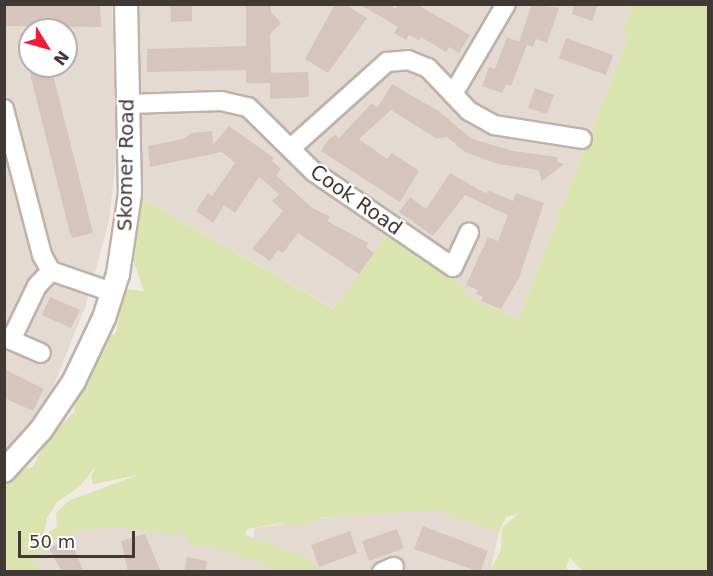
<!DOCTYPE html>
<style>
body{margin:0}
#map{position:relative;width:713px;height:576px;overflow:hidden;background:#f1e9e4;font-family:"DejaVu Sans",sans-serif}
div>[style]{position:absolute}
.residential>*{inset:0;background:#e5dad2}
.green>*{inset:0;background:#dae4ae}
.building>*{inset:0;background:#d5c5bd}
.roads{filter:drop-shadow(2px 0 #bfb2aa) drop-shadow(-2px 0 #bfb2aa) drop-shadow(0 2px #bfb2aa) drop-shadow(0 -2px #bfb2aa)}
.minor>*{height:18px;margin:-9px;padding:0 9px;transform-origin:9px;border-radius:9px;background:#fff}
.tertiary>*{height:22px;margin:-11px;padding:0 11px;transform-origin:11px;border-radius:11px;background:#fff}
span{translate:-50% -50%;white-space:nowrap;text-align:center;line-height:1.15;-webkit-text-stroke:4.5px #fff;paint-order:stroke}
.street-label{font-size:20px;color:#433934}
.frame{position:absolute;inset:0;border:6px solid #433934;pointer-events:none}
.north{position:absolute;left:18px;top:18px;width:60px;height:60px;box-sizing:border-box;background:#fff;border:2px solid #b4b0ae;border-radius:50%;rotate:127deg;font-size:16px;font-weight:700;line-height:24px;text-align:center;color:#433934}
.north::after{content:'';display:block;margin:auto;width:21px;height:27px;background:#ef1d35;clip-path:polygon(50% 0,100% 100%,50% 72%,0 100%)}
.scale{position:absolute;left:18px;top:531px;width:117px;height:27px;box-sizing:border-box;border:3px solid #433934;border-top:0;padding-left:8px;font-size:18px;line-height:21px;white-space:nowrap;color:#433934;-webkit-text-stroke:4px #fff;paint-order:stroke}
</style>
<div id="map">
<div class="residential">
<div style="clip-path:polygon(evenodd,5px 5px,112px 5px,116px 158px,109px 221px,86px 305px,47px 402px,5px 453px,5px 5px,30px 30px,66px 30px,66px 66px,30px 66px,30px 30px)"></div>
<div style="clip-path:polygon(139px 5px,632px 5px,623px 28px,630px 32px,518px 320px,465px 294px,457px 281px,335px 309px,141px 198px)"></div>
<div style="clip-path:polygon(439px 509px,499px 532px,490px 572px,317px 571px,253px 539px,255px 528px,343px 515px)"></div>
<div style="clip-path:polygon(126px 525px,189px 535px,188px 544px,217px 546px,284px 572px,29px 572px,39px 552px,65px 536px,100px 526px)"></div>
</div>
<div class="green">
<div style="clip-path:polygon(evenodd,632px 5px,708px 5px,708px 571px,583px 571px,570px 558px,566px 568px,570px 571px,490px 571px,501px 550px,502px 528px,519px 513px,506px 517px,499px 532px,436px 510px,324px 517px,298px 526px,280px 523px,247px 529px,246px 535px,307px 558px,318px 568px,317px 571px,281px 571px,218px 548px,188px 544px,188px 535px,114px 527px,85px 530px,55px 540px,35px 557px,37px 571px,5px 571px,4px 490px,17px 470px,33px 467px,46px 440px,75px 411px,74px 388px,102px 340px,116px 333px,124px 289px,144px 291px,133px 259px,141px 198px,334px 309px,389px 233px,457px 281px,465px 294px,518px 320px,630px 32px,623px 28px,632px 5px,96px 466px,91px 476px,93px 484px,138px 475px,70px 500px,56px 513px,57px 527px,43px 536px,47px 518px,57px 502px,79px 487px,96px 466px)"></div>
</div>
<div class="building">
<div style="clip-path:polygon(4px 4px,100px 5px,101px 27px,4px 26px)"></div>
<div style="clip-path:polygon(170px 4px,192px 4px,192px 21px,171px 22px)"></div>
<div style="clip-path:polygon(246px 4px,271px 4px,271px 12px,281px 23px,270px 34px,271px 73px,308px 72px,309px 97px,270px 99px,270px 83px,246px 83px,246px 70px,147px 72px,147px 49px,246px 46px)"></div>
<div style="clip-path:polygon(335px 4px,344px 4px,367px 18px,328px 73px,305px 59px)"></div>
<div style="clip-path:polygon(359px 4px,388px 4px,396px 9px,398px 4px,416px 4px,470px 35px,459px 53px,449px 47px,446px 52px,421px 37px,419px 40px,409px 35px,406px 40px,394px 33px,398px 27px)"></div>
<div style="clip-path:polygon(532px 4px,559px 8px,547px 43px,536px 39px,533px 47px,519px 42px)"></div>
<div style="clip-path:polygon(575px 4px,598px 4px,592px 21px,572px 14px)"></div>
<div style="clip-path:polygon(507px 37px,527px 45px,511px 86px,506px 84px,502px 93px,482px 86px,489px 67px,495px 69px)"></div>
<div style="clip-path:polygon(566px 38px,613px 55px,606px 75px,559px 58px)"></div>
<div style="clip-path:polygon(28px 66px,51px 66px,93px 233px,73px 238px,70px 234px)"></div>
<div style="clip-path:polygon(392px 84px,440px 112px,472px 139px,513px 151px,557px 157px,557px 162px,564px 164px,542px 181px,538px 170px,498px 164px,465px 152px,447px 137px,437px 139px,391px 110px,359px 139px,387px 159px,392px 153px,419px 171px,400px 202px,321px 151px,329px 139px,335px 135px,339px 138px,371px 104px,378px 107px)"></div>
<div style="clip-path:polygon(535px 88px,554px 95px,547px 114px,528px 108px)"></div>
<div style="clip-path:polygon(229px 126px,274px 158px,272px 161px,281px 169px,276px 175px,311px 207px,330px 217px,327px 221px,368px 243px,366px 247px,374px 253px,359px 274px,298px 233px,283px 253px,278px 250px,270px 261px,252px 249px,283px 211px,272px 201px,279px 194px,259px 177px,235px 213px,224px 205px,213px 223px,196px 211px,208px 193px,212px 196px,235px 163px,222px 152px,150px 167px,148px 146px,183px 139px,192px 133px,212px 131px,213px 145px)"></div>
<div style="clip-path:polygon(450px 173px,485px 193px,490px 191px,513px 201px,516px 193px,544px 203px,519px 278px,501px 309px,481px 301px,483px 297px,476px 294px,478px 290px,466px 285px,488px 237px,498px 241px,508px 215px,465px 195px,433px 236px,399px 212px,410px 197px,426px 209px)"></div>
<div style="clip-path:polygon(50px 297px,80px 310px,71px 328px,42px 315px)"></div>
<div style="clip-path:polygon(4px 369px,44px 389px,33px 411px,4px 398px)"></div>
<div style="clip-path:polygon(423px 526px,488px 551px,480px 572px,414px 549px)"></div>
<div style="clip-path:polygon(397px 529px,404px 548px,369px 561px,362px 541px)"></div>
<div style="clip-path:polygon(350px 531px,357px 553px,319px 567px,311px 545px)"></div>
<div style="clip-path:polygon(145px 534px,161px 572px,128px 572px,121px 541px)"></div>
<div style="clip-path:polygon(70px 539px,84px 572px,62px 572px,49px 548px)"></div>
<div style="clip-path:polygon(187px 557px,207px 561px,205px 572px,184px 572px)"></div>
</div>
<div class="roads">
<div class="minor">
<div style="left:453px;top:94px;width:104px;rotate:-59.5deg"></div>
<div style="left:128px;top:104px;width:93px;rotate:-1.8deg"></div>
<div style="left:221px;top:101px;width:28px;rotate:13deg"></div>
<div style="left:248px;top:107px;width:93px;rotate:44.6deg"></div>
<div style="left:314px;top:172px;width:168px;rotate:34.4deg"></div>
<div style="left:453px;top:267px;width:38px;rotate:-65deg"></div>
<div style="left:4px;top:109px;width:151px;rotate:75.4deg"></div>
<div style="left:42px;top:255px;width:18px;rotate:61deg"></div>
<div style="left:51px;top:271px;width:65px;rotate:19deg"></div>
<div style="left:291px;top:148px;width:129px;rotate:-41.9deg"></div>
<div style="left:387px;top:62px;width:21px;rotate:-5deg"></div>
<div style="left:408px;top:60px;width:22px;rotate:22deg"></div>
<div style="left:428px;top:68px;width:59px;rotate:46.4deg"></div>
<div style="left:469px;top:111px;width:29px;rotate:29deg"></div>
<div style="left:494px;top:125px;width:89px;rotate:9deg"></div>
<div style="left:4px;top:337px;width:40px;rotate:23.4deg"></div>
<div style="left:11px;top:340px;width:60px;rotate:-64.3deg"></div>
<div style="left:37px;top:286px;width:21px;rotate:-47deg"></div>
<div style="left:382px;top:572px;width:13px;rotate:-23deg"></div>
</div>
<div class="tertiary">
<div style="left:4px;top:471px;width:55px;rotate:-47.9deg"></div>
<div style="left:41px;top:430px;width:59px;rotate:-56deg"></div>
<div style="left:74px;top:381px;width:70px;rotate:-64.5deg"></div>
<div style="left:104px;top:318px;width:46px;rotate:-72.3deg"></div>
<div style="left:118px;top:274px;width:81px;rotate:-81.5deg"></div>
<div style="left:130px;top:194px;width:190px;rotate:-91.2deg"></div>
</div>
</div>
<div class="street-label">
<span style="left:126px;top:165px;rotate:-89deg">Skomer Road</span>
<span style="left:356px;top:200px;rotate:35deg">Cook Road</span>
</div>
<div class="frame"></div>
<div class="north">N</div>
<div class="scale">50 m</div>
</div>
